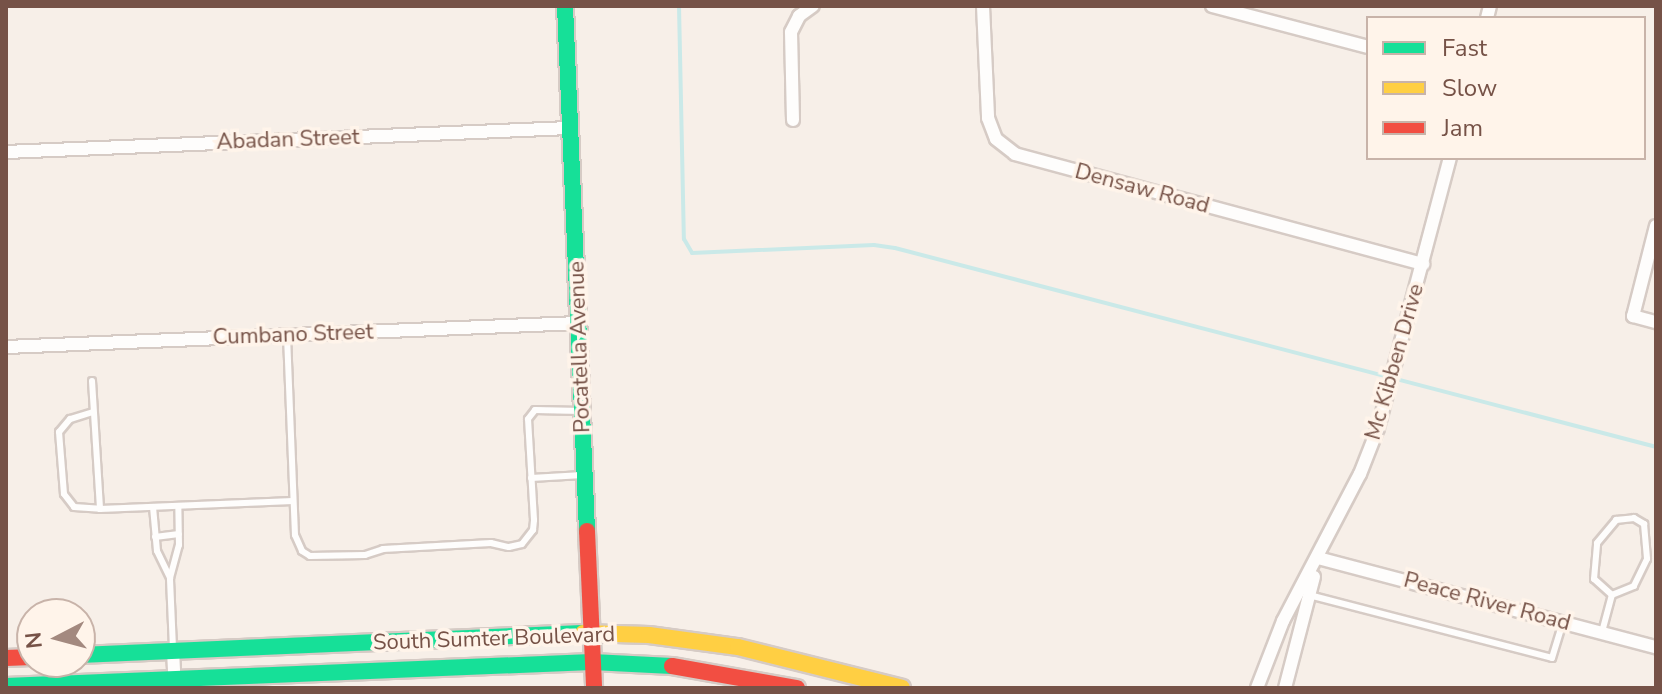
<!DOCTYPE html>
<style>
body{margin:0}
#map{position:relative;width:1662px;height:694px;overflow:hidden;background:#f7efe8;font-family:"Nunito Sans",sans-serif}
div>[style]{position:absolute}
.stream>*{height:4px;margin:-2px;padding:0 2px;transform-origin:2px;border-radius:2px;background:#cae9e8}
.roads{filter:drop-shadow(2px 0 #d6cbc5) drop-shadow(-2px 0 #d6cbc5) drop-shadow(0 2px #d6cbc5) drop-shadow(0 -2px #d6cbc5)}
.lane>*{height:6px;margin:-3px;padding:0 3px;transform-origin:3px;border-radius:3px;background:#fefdfc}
.street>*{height:12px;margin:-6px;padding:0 6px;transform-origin:6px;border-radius:6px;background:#fefdfc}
.fast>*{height:16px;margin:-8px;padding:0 8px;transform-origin:8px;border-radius:8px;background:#16e098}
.slow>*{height:16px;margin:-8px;padding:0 8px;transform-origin:8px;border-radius:8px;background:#ffcf43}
.jam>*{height:16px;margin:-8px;padding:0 8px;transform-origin:8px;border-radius:8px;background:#f24e42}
span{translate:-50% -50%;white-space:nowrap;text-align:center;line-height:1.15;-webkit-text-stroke:7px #fff4ea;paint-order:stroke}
.street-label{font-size:22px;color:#765247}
.frame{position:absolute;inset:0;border:8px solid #765247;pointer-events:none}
.legend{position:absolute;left:1366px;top:16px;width:280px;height:144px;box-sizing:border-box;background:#fff4ea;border:2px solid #c8b3a9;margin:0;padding:10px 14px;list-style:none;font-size:24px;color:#765247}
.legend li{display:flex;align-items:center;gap:16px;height:40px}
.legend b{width:40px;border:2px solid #c8b3a9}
.north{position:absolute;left:16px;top:598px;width:80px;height:80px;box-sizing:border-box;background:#fff4ea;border:2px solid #c8b3a9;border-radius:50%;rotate:264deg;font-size:22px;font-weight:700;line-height:32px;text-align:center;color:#765247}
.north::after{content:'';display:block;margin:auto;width:28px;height:36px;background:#a3897f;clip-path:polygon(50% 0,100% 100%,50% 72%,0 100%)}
</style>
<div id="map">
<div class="stream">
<div style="left:679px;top:6px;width:233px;rotate:88.8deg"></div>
<div style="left:684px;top:239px;width:16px;rotate:60deg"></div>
<div style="left:692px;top:253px;width:182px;rotate:-2.5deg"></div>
<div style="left:874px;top:245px;width:21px;rotate:8deg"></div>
<div style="left:895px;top:248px;width:787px;rotate:14.65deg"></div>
</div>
<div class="roads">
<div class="lane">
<div style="left:287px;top:336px;width:199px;rotate:87.7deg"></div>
<div style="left:295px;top:535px;width:17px;rotate:66deg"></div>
<div style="left:302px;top:551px;width:9px;rotate:32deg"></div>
<div style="left:310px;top:556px;width:55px;rotate:-1deg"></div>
<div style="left:365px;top:555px;width:19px;rotate:-18deg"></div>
<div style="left:383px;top:549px;width:108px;rotate:-3.2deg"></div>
<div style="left:491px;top:543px;width:18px;rotate:13deg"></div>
<div style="left:509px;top:547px;width:13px;rotate:-13deg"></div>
<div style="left:522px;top:544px;width:18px;rotate:-52deg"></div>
<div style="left:533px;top:530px;width:10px;rotate:-84deg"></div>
<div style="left:534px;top:520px;width:101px;rotate:-93.4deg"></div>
<div style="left:528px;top:419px;width:11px;rotate:-52deg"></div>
<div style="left:535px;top:410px;width:46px;rotate:1.2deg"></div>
<div style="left:92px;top:381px;width:128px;rotate:86.4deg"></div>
<div style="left:93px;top:412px;width:24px;rotate:163deg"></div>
<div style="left:70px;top:419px;width:17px;rotate:130deg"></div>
<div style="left:59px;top:432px;width:62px;rotate:85.4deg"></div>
<div style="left:64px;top:494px;width:16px;rotate:52deg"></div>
<div style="left:74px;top:507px;width:26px;rotate:4deg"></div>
<div style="left:100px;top:509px;width:193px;rotate:-2.4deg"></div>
<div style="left:531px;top:478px;width:52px;rotate:-3.3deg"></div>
<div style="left:153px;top:507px;width:44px;rotate:84.8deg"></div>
<div style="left:157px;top:551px;width:30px;rotate:64deg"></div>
<div style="left:1634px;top:518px;width:12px;rotate:31deg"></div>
<div style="left:1644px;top:524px;width:35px;rotate:85deg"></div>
<div style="left:1647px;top:559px;width:30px;rotate:116deg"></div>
<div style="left:1634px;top:586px;width:24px;rotate:158deg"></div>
<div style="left:1612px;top:595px;width:24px;rotate:-138deg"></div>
<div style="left:1594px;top:579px;width:36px;rotate:-85deg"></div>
<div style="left:1597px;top:543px;width:30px;rotate:-50deg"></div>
<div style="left:1616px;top:520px;width:18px;rotate:-6deg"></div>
<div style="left:155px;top:537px;width:24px;rotate:-7deg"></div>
<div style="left:1309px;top:595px;width:251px;rotate:14.5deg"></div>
<div style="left:1552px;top:658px;width:37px;rotate:-73deg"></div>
<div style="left:1602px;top:632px;width:38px;rotate:-75deg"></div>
<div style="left:173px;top:648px;width:70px;rotate:-92.5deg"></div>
<div style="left:170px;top:578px;width:34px;rotate:-75deg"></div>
<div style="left:179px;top:545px;width:39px;rotate:-91deg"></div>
</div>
<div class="street">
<div style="left:983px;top:6px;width:112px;rotate:87.4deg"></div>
<div style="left:988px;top:118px;width:22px;rotate:69deg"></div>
<div style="left:996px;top:139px;width:24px;rotate:38deg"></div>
<div style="left:1015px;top:154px;width:423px;rotate:15.1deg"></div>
<div style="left:1212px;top:6px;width:161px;rotate:14.7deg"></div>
<div style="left:1487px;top:18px;width:12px;rotate:-76deg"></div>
<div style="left:793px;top:120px;width:88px;rotate:-91.3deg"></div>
<div style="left:791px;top:32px;width:18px;rotate:-63deg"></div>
<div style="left:799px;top:16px;width:17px;rotate:-36deg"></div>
<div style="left:6px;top:152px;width:565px;rotate:-2.44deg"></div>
<div style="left:1656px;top:226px;width:93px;rotate:104.3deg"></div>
<div style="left:1633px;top:316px;width:24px;rotate:15deg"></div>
<div style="left:6px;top:347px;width:574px;rotate:-2.4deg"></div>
<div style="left:1318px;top:558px;width:350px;rotate:14.8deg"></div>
<div style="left:173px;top:651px;width:37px;rotate:87deg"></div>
<div style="left:1257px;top:688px;width:72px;rotate:-68.8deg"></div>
<div style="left:1283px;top:621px;width:166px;rotate:-62.4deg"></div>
<div style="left:1360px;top:474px;width:49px;rotate:-68.6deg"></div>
<div style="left:1378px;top:428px;width:279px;rotate:-75.1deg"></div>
<div style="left:1285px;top:688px;width:115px;rotate:-75.4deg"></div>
</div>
<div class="fast">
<div style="left:565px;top:6px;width:525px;rotate:87.6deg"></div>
<div style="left:80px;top:655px;width:503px;rotate:-2.5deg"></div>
<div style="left:6px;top:686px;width:586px;rotate:-2.35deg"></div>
<div style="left:592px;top:662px;width:80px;rotate:2.9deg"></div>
</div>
<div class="slow">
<div style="left:583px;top:633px;width:66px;rotate:1.7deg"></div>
<div style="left:649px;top:635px;width:90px;rotate:7.7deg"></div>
<div style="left:738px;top:647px;width:169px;rotate:14deg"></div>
</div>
<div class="jam">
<div style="left:587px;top:531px;width:157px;rotate:87.4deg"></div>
<div style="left:6px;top:658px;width:26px;rotate:-2deg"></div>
<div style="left:672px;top:666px;width:127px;rotate:10deg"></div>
</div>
</div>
<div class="street-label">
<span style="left:288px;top:140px;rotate:-2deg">Abadan Street</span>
<span style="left:1142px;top:189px;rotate:15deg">Densaw Road</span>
<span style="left:293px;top:335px;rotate:-2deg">Cumbano Street</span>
<span style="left:580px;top:347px;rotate:-92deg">Pocatella Avenue</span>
<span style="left:1395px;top:362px;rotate:-74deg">Mc Kibben Drive</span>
<span style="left:1487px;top:602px;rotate:15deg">Peace River Road</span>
<span style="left:494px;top:639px;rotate:-2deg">South Sumter Boulevard</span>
</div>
<div class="frame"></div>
<ul class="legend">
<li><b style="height:10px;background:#16e098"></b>Fast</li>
<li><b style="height:10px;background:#ffcf43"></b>Slow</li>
<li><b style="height:10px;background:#f24e42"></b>Jam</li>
</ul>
<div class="north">N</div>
</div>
